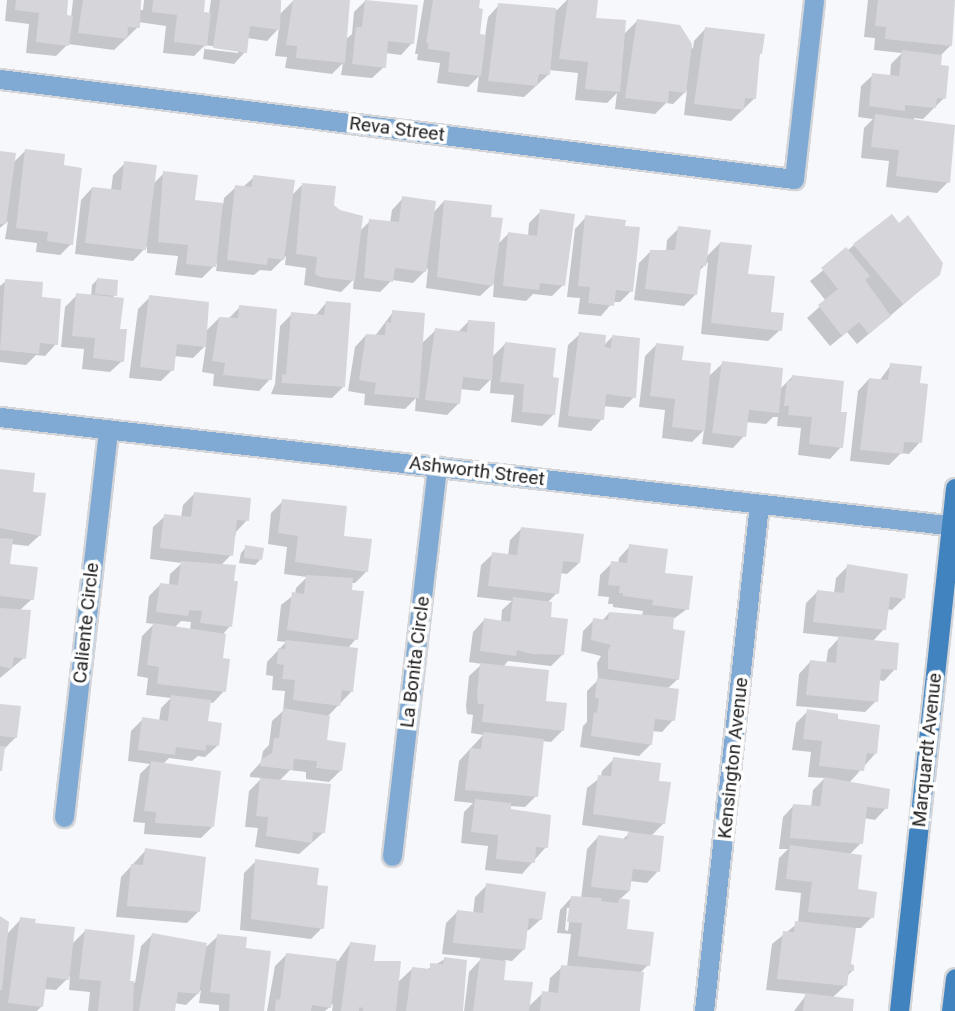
<!DOCTYPE html>
<style>
body{margin:0}
#map{position:relative;width:955px;height:1011px;overflow:hidden;background:#f6f8fc;font-family:Roboto,sans-serif}
div>[style]{position:absolute}
.shadow>*{inset:0;background:#0003}
.building>*{inset:0;background:#d6d6da}
.roads{filter:drop-shadow(2px 0 #d4d5d9) drop-shadow(-2px 0 #d4d5d9) drop-shadow(0 2px #d4d5d9) drop-shadow(0 -2px #d4d5d9)}
.minor>*{height:19px;margin:-9.5px;padding:0 9.5px;transform-origin:9.5px;border-radius:9.5px;background:#80aad3}
.secondary>*{height:19px;margin:-9.5px;padding:0 9.5px;transform-origin:9.5px;border-radius:9.5px;background:#4183be}
span{translate:-50% -50%;white-space:nowrap;text-align:center;line-height:1.15;-webkit-text-stroke:7px #fff;paint-order:stroke}
.street-label{font-size:19px;color:#202021}
</style>
<div id="map">
<div class="shadow">
<div style="clip-path:polygon(evenodd,7px 0,67px 0,65px 17px,71px 18px,73px 0,140px 0,139px 10px,143px 10px,144px 0,204px 0,202px 13px,209px 14px,211px 0,281px 0,280px 14px,293px 1px,348px 0,345px 40px,352px 34px,354px 12px,366px 0,412px 43px,401px 55px,385px 53px,384px 67px,372px 78px,341px 75px,343px 63px,332px 74px,285px 68px,287px 57px,275px 56px,279px 28px,267px 41px,247px 38px,245px 52px,234px 64px,203px 59px,205px 45px,194px 56px,163px 53px,166px 26px,138px 22px,138px 27px,114px 50px,68px 44px,56px 56px,26px 53px,29px 24px,5px 21px,7px 0,205px 45px,238px 50px,238px 53px,205px 49px,205px 45px)"></div>
<div style="clip-path:polygon(424px 0,479px 0,478px 35px,485px 36px,488px 17px,499px 5px,557px 10px,567px 0,596px 0,594px 19px,623px 35px,637px 21px,679px 27px,693px 49px,694px 41px,705px 29px,761px 53px,758px 56px,755px 98px,731px 121px,684px 115px,687px 90px,673px 104px,666px 103px,655px 114px,615px 109px,617px 93px,607px 103px,575px 100px,578px 73px,549px 70px,549px 74px,524px 97px,477px 92px,479px 76px,468px 87px,437px 83px,440px 63px,417px 60px,418px 54px,415px 54px)"></div>
<div style="clip-path:polygon(868px 0,954px 0,951px 45px,940px 56px,944px 98px,923px 119px,914px 118px,914px 121px,948px 182px,937px 193px,886px 187px,889px 161px,861px 158px,864px 128px,873px 119px,858px 117px,861px 86px,873px 75px,890px 77px,891px 64px,902px 53px,874px 50px,875px 38px,864px 37px)"></div>
<div style="clip-path:polygon(26px 150px,62px 167px,71px 244px,60px 255px,36px 252px,37px 243px,5px 239px,8px 221px,0 228px,0 153px,13px 163px)"></div>
<div style="clip-path:polygon(125px 163px,153px 184px,164px 173px,193px 201px,223px 205px,224px 198px,236px 187px,243px 187px,254px 177px,291px 196px,303px 184px,332px 206px,359px 232px,370px 221px,390px 223px,392px 210px,403px 198px,433px 213px,444px 201px,489px 218px,497px 245px,508px 234px,528px 236px,529px 223px,541px 211px,563px 285px,552px 296px,533px 294px,526px 301px,493px 297px,494px 283px,480px 296px,426px 288px,428px 268px,413px 283px,392px 280px,380px 292px,353px 289px,354px 279px,341px 292px,304px 285px,306px 268px,285px 265px,286px 256px,271px 271px,260px 270px,254px 275px,216px 271px,217px 263px,202px 278px,175px 275px,178px 256px,147px 253px,147px 246px,133px 261px,75px 254px,81px 200px,92px 188px,111px 191px,113px 175px)"></div>
<div style="clip-path:polygon(586px 217px,631px 291px,620px 302px,613px 302px,601px 316px,578px 314px,580px 298px,567px 297px,575px 229px)"></div>
<div style="clip-path:polygon(679px 228px,705px 258px,720px 243px,746px 275px,780px 330px,768px 341px,701px 334px,708px 262px,698px 272px,696px 294px,684px 306px,634px 300px,639px 263px,650px 252px,666px 252px,667px 240px)"></div>
<div style="clip-path:polygon(854px 245px,938px 275px,857px 344px,847px 332px,830px 346px,807px 318px,826px 301px,810px 281px)"></div>
<div style="clip-path:polygon(97px 280px,115px 295px,111px 299px,122px 361px,110px 372px,82px 369px,84px 349px,61px 347px,65px 307px,77px 295px,91px 297px,92px 285px)"></div>
<div style="clip-path:polygon(6px 281px,40px 298px,56px 344px,45px 356px,36px 355px,26px 365px,0 362px,0 286px)"></div>
<div style="clip-path:polygon(150px 297px,205px 332px,219px 318px,228px 319px,240px 307px,270px 379px,259px 391px,213px 386px,214px 374px,202px 372px,206px 345px,193px 358px,174px 356px,172px 370px,161px 381px,129px 378px,138px 309px)"></div>
<div style="clip-path:polygon(326px 303px,344px 386px,332px 398px,271px 394px,275px 384px,280px 326px,292px 314px,315px 316px)"></div>
<div style="clip-path:polygon(393px 312px,421px 344px,436px 330px,458px 332px,469px 321px,491px 358px,505px 344px,551px 379px,554px 414px,542px 426px,511px 422px,514px 395px,490px 393px,491px 379px,479px 391px,460px 389px,458px 404px,447px 415px,415px 411px,416px 398px,405px 409px,364px 405px,365px 394px,348px 391px,355px 347px,366px 335px,375px 336px)"></div>
<div style="clip-path:polygon(580px 334px,603px 346px,612px 337px,634px 397px,623px 408px,603px 406px,602px 419px,591px 431px,558px 427px,568px 345px)"></div>
<div style="clip-path:polygon(656px 345px,708px 377px,723px 363px,779px 390px,792px 377px,839px 413px,841px 447px,830px 459px,798px 455px,801px 428px,777px 426px,778px 417px,773px 417px,766px 424px,746px 422px,744px 436px,733px 448px,702px 444px,704px 430px,692px 442px,662px 438px,665px 410px,639px 407px,645px 356px)"></div>
<div style="clip-path:polygon(891px 365px,920px 442px,909px 454px,901px 453px,889px 465px,850px 461px,858px 391px,869px 379px,879px 381px)"></div>
<div style="clip-path:polygon(0 470px,31px 493px,40px 535px,28px 546px,11px 544px,8px 565px,32px 599px,20px 610px,24px 658px,0 678px)"></div>
<div style="clip-path:polygon(evenodd,194px 494px,247px 520px,236px 532px,231px 555px,220px 566px,230px 626px,224px 633px,221px 659px,224px 691px,213px 703px,209px 702px,207px 723px,217px 746px,205px 757px,198px 756px,192px 761px,169px 758px,163px 764px,212px 827px,201px 838px,144px 834px,145px 823px,133px 822px,140px 774px,150px 764px,128px 761px,131px 731px,143px 719px,159px 721px,161px 708px,171px 698px,146px 695px,148px 678px,137px 676px,142px 636px,154px 624px,146px 623px,149px 596px,161px 584px,169px 585px,170px 574px,182px 563px,150px 559px,153px 527px,165px 516px,181px 518px,183px 505px,194px 494px,181px 621px,191px 622px,190px 630px,174px 628px,181px 621px)"></div>
<div style="clip-path:polygon(283px 501px,342px 537px,366px 572px,355px 583px,351px 583px,356px 639px,347px 649px,352px 691px,328px 716px,325px 742px,341px 770px,329px 782px,306px 779px,306px 772px,290px 770px,279px 781px,324px 832px,299px 854px,255px 847px,258px 828px,245px 827px,249px 791px,262px 778px,250px 777px,250px 774px,261px 762px,263px 751px,269px 745px,272px 721px,283px 711px,285px 691px,272px 690px,273px 676px,266px 675px,267px 662px,286px 642px,277px 641px,281px 605px,295px 594px,296px 588px,307px 577px,284px 574px,287px 547px,268px 544px,271px 513px)"></div>
<div style="clip-path:polygon(521px 529px,579px 563px,567px 574px,560px 573px,557px 593px,547px 603px,549px 618px,562px 655px,551px 666px,508px 661px,503px 667px,544px 702px,563px 730px,551px 742px,542px 741px,536px 796px,525px 807px,509px 806px,509px 810px,546px 847px,522px 874px,485px 870px,488px 846px,461px 843px,464px 812px,473px 803px,454px 801px,459px 761px,483px 735px,471px 733px,473px 715px,467px 714px,466px 706px,469px 676px,482px 664px,469px 662px,473px 632px,484px 620px,501px 622px,502px 610px,512px 601px,477px 597px,481px 565px,493px 554px,508px 556px,510px 540px)"></div>
<div style="clip-path:polygon(630px 546px,663px 574px,687px 609px,672px 620px,678px 679px,667px 689px,673px 720px,662px 732px,652px 731px,651px 744px,639px 756px,580px 747px,583px 726px,587px 722px,587px 691px,598px 680px,597px 663px,601px 656px,581px 651px,583px 631px,594px 620px,602px 621px,609px 613px,642px 616px,643px 611px,613px 607px,613px 604px,608px 604px,609px 597px,598px 596px,600px 575px,612px 563px,618px 564px,619px 558px)"></div>
<div style="clip-path:polygon(246px 547px,260px 560px,255px 565px,239px 563px,241px 553px)"></div>
<div style="clip-path:polygon(848px 566px,903px 599px,892px 610px,887px 609px,884px 629px,872px 642px,895px 669px,884px 681px,878px 680px,876px 701px,865px 712px,796px 706px,799px 674px,810px 662px,826px 664px,828px 650px,840px 637px,803px 633px,806px 603px,818px 591px,834px 593px,836px 578px)"></div>
<div style="clip-path:polygon(0 705px,16px 737px,4px 749px,0 771px)"></div>
<div style="clip-path:polygon(808px 711px,836px 720px,875px 754px,849px 783px,886px 808px,875px 820px,864px 818px,861px 843px,849px 855px,856px 891px,872px 917px,861px 928px,854px 928px,849px 966px,852px 971px,847px 976px,846px 985px,832px 998px,851px 1011px,794px 1011px,807px 994px,766px 990px,772px 944px,798px 923px,801px 893px,775px 890px,779px 858px,788px 849px,779px 849px,783px 817px,794px 805px,811px 807px,813px 790px,825px 778px,808px 777px,811px 752px,792px 750px,796px 723px)"></div>
<div style="clip-path:polygon(evenodd,614px 759px,657px 782px,664px 823px,651px 836px,658px 871px,647px 883px,630px 881px,629px 891px,619px 900px,625px 930px,648px 965px,640px 973px,638px 1011px,464px 1011px,469px 972px,482px 958px,442px 954px,446px 923px,457px 912px,473px 914px,475px 897px,487px 885px,541px 919px,529px 930px,526px 930px,523px 950px,512px 961px,505px 960px,502px 982px,528px 1007px,543px 993px,548px 994px,550px 978px,562px 967px,567px 967px,571px 934px,557px 933px,560px 910px,571px 898px,581px 899px,587px 849px,598px 837px,622px 840px,631px 832px,582px 825px,587px 788px,601px 777px,602px 771px,614px 759px,567px 908px,571px 908px,568px 931px,565px 930px,567px 908px)"></div>
<div style="clip-path:polygon(146px 850px,198px 912px,187px 923px,116px 917px,121px 877px)"></div>
<div style="clip-path:polygon(256px 861px,315px 886px,322px 928px,311px 939px,240px 930px,244px 873px)"></div>
<div style="clip-path:polygon(0 918px,7px 934px,21px 919px,71px 945px,85px 931px,128px 982px,135px 983px,141px 946px,152px 935px,204px 949px,218px 936px,244px 949px,264px 1011px,219px 1011px,219px 1005px,199px 1003px,201px 990px,186px 1005px,174px 1003px,173px 1011px,88px 1011px,90px 992px,69px 990px,70px 976px,56px 990px,44px 989px,41px 1007px,37px 1011px,0 1011px)"></div>
<div style="clip-path:polygon(350px 944px,397px 983px,412px 969px,426px 970px,445px 959px,461px 1011px,332px 1011px,333px 1004px,325px 1011px,267px 1011px,275px 966px,286px 955px,338px 961px)"></div>
</div>
<div class="building">
<div style="clip-path:polygon(16px 0,68px 0,67px 15px,73px 16px,69px 46px,36px 42px,39px 13px,15px 10px)"></div>
<div style="clip-path:polygon(83px 0,141px 0,140px 28px,128px 27px,127px 39px,78px 33px)"></div>
<div style="clip-path:polygon(153px 0,205px 0,204px 12px,211px 13px,207px 46px,174px 42px,177px 15px,152px 12px)"></div>
<div style="clip-path:polygon(220px 0,281px 0,280px 30px,250px 26px,247px 53px,213px 48px)"></div>
<div style="clip-path:polygon(293px 0,350px 0,345px 63px,296px 58px,297px 46px,286px 45px)"></div>
<div style="clip-path:polygon(365px 0,418px 5px,414px 44px,388px 41px,386px 68px,352px 64px,356px 27px,362px 27px)"></div>
<div style="clip-path:polygon(433px 0,480px 0,479px 8px,483px 9px,480px 34px,486px 35px,481px 76px,448px 72px,450px 52px,428px 49px,428px 43px,426px 43px)"></div>
<div style="clip-path:polygon(568px 0,598px 0,596px 18px,626px 20px,620px 92px,585px 89px,588px 62px,559px 59px)"></div>
<div style="clip-path:polygon(878px 0,955px 0,952px 46px,885px 39px,886px 27px,875px 26px)"></div>
<div style="clip-path:polygon(498px 3px,556px 8px,550px 75px,539px 74px,537px 86px,488px 81px)"></div>
<div style="clip-path:polygon(637px 19px,680px 25px,692px 44px,686px 93px,669px 91px,668px 103px,625px 98px)"></div>
<div style="clip-path:polygon(705px 27px,765px 34px,762px 54px,760px 53px,756px 99px,745px 98px,744px 110px,694px 104px)"></div>
<div style="clip-path:polygon(902px 50px,942px 55px,941px 65px,949px 66px,946px 99px,937px 98px,936px 108px,905px 105px,905px 111px,869px 106px,872px 73px,899px 76px)"></div>
<div style="clip-path:polygon(875px 114px,955px 125px,950px 183px,896px 176px,899px 150px,871px 147px)"></div>
<div style="clip-path:polygon(25px 149px,65px 154px,64px 165px,82px 168px,73px 245px,47px 241px,48px 232px,16px 228px)"></div>
<div style="clip-path:polygon(0 151px,16px 153px,6px 224px,0 224px)"></div>
<div style="clip-path:polygon(124px 161px,157px 165px,146px 250px,85px 243px,92px 187px,121px 190px)"></div>
<div style="clip-path:polygon(163px 171px,198px 175px,195px 200px,223px 203px,216px 267px,186px 264px,188px 245px,158px 242px)"></div>
<div style="clip-path:polygon(253px 175px,295px 180px,284px 260px,268px 258px,267px 265px,227px 260px,235px 185px,252px 187px)"></div>
<div style="clip-path:polygon(302px 183px,336px 186px,334px 205px,340px 210px,363px 216px,355px 281px,320px 277px,315px 274px,317px 257px,296px 254px)"></div>
<div style="clip-path:polygon(402px 196px,436px 201px,426px 272px,395px 268px,393px 282px,364px 278px,369px 219px,399px 222px)"></div>
<div style="clip-path:polygon(444px 200px,492px 205px,491px 217px,503px 218px,493px 286px,437px 277px)"></div>
<div style="clip-path:polygon(540px 209px,575px 214px,565px 286px,540px 283px,539px 290px,503px 286px,508px 232px,537px 236px)"></div>
<div style="clip-path:polygon(892px 214px,899px 223px,908px 215px,943px 263px,940px 275px,903px 304px,853px 244px)"></div>
<div style="clip-path:polygon(585px 215px,626px 220px,625px 226px,640px 227px,633px 292px,616px 290px,614px 306px,588px 303px,590px 287px,578px 286px)"></div>
<div style="clip-path:polygon(678px 226px,711px 230px,706px 266px,701px 266px,697px 295px,645px 289px,650px 250px,675px 250px)"></div>
<div style="clip-path:polygon(720px 242px,752px 245px,748px 274px,775px 276px,771px 312px,784px 313px,782px 331px,711px 323px)"></div>
<div style="clip-path:polygon(846px 247px,870px 276px,865px 280px,891px 316px,869px 334px,859px 322px,842px 336px,818px 305px,838px 289px,821px 268px)"></div>
<div style="clip-path:polygon(97px 278px,118px 280px,117px 296px,95px 294px)"></div>
<div style="clip-path:polygon(5px 279px,43px 282px,42px 297px,61px 299px,58px 345px,40px 343px,39px 354px,0 350px)"></div>
<div style="clip-path:polygon(76px 293px,124px 298px,120px 329px,127px 329px,124px 362px,93px 358px,95px 338px,72px 336px)"></div>
<div style="clip-path:polygon(149px 295px,209px 302px,206px 347px,177px 344px,174px 371px,140px 367px)"></div>
<div style="clip-path:polygon(326px 301px,351px 303px,345px 387px,282px 383px,282px 374px,286px 375px,291px 312px,324px 315px)"></div>
<div style="clip-path:polygon(239px 305px,277px 309px,272px 380px,223px 375px,225px 363px,212px 361px,219px 317px,238px 318px)"></div>
<div style="clip-path:polygon(392px 310px,425px 313px,419px 398px,374px 394px,376px 383px,359px 380px,366px 334px,385px 335px,386px 322px,391px 323px)"></div>
<div style="clip-path:polygon(468px 320px,495px 322px,492px 380px,463px 377px,460px 404px,425px 400px,435px 328px,467px 332px)"></div>
<div style="clip-path:polygon(579px 332px,606px 335px,605px 347px,611px 348px,612px 335px,640px 338px,636px 398px,606px 394px,604px 420px,568px 416px)"></div>
<div style="clip-path:polygon(505px 342px,556px 348px,553px 377px,559px 378px,555px 415px,522px 412px,524px 384px,500px 382px)"></div>
<div style="clip-path:polygon(656px 343px,684px 346px,682px 360px,711px 363px,705px 431px,672px 427px,675px 399px,650px 396px)"></div>
<div style="clip-path:polygon(722px 361px,783px 368px,779px 413px,749px 410px,746px 437px,712px 433px)"></div>
<div style="clip-path:polygon(890px 363px,922px 366px,920px 383px,928px 384px,922px 443px,904px 442px,903px 454px,860px 450px,869px 378px,888px 380px)"></div>
<div style="clip-path:polygon(792px 375px,844px 381px,841px 412px,847px 412px,843px 448px,809px 444px,812px 417px,788px 415px,789px 406px,784px 406px,787px 381px,791px 381px)"></div>
<div style="clip-path:polygon(0 469px,35px 473px,33px 492px,46px 493px,41px 536px,0 528px)"></div>
<div style="clip-path:polygon(194px 492px,251px 498px,249px 521px,237px 520px,233px 556px,160px 548px,164px 514px,191px 517px)"></div>
<div style="clip-path:polygon(282px 499px,347px 506px,344px 536px,372px 539px,368px 572px,295px 562px,298px 536px,278px 533px)"></div>
<div style="clip-path:polygon(521px 527px,584px 534px,580px 563px,563px 561px,559px 594px,488px 586px,492px 552px,517px 555px)"></div>
<div style="clip-path:polygon(0 538px,13px 539px,10px 564px,38px 567px,34px 600px,0 596px)"></div>
<div style="clip-path:polygon(629px 544px,668px 549px,665px 573px,693px 576px,689px 610px,652px 605px,653px 600px,623px 596px,623px 593px,619px 593px,620px 586px,608px 585px,611px 561px,627px 563px)"></div>
<div style="clip-path:polygon(245px 545px,264px 548px,262px 560px,244px 558px)"></div>
<div style="clip-path:polygon(181px 561px,236px 565px,234px 581px,238px 581px,232px 627px,200px 623px,202px 611px,189px 610px,188px 616px,156px 612px,160px 583px,178px 585px)"></div>
<div style="clip-path:polygon(847px 564px,908px 574px,905px 599px,890px 597px,886px 630px,813px 622px,817px 590px,844px 593px)"></div>
<div style="clip-path:polygon(306px 575px,353px 578px,352px 590px,364px 591px,358px 640px,287px 630px,292px 592px,304px 594px)"></div>
<div style="clip-path:polygon(513px 597px,552px 602px,551px 617px,568px 619px,564px 655px,532px 654px,517px 650px,516px 656px,480px 651px,484px 618px,510px 622px)"></div>
<div style="clip-path:polygon(0 608px,31px 610px,26px 659px,14px 657px,12px 669px,0 666px)"></div>
<div style="clip-path:polygon(609px 612px,674px 617px,673px 629px,685px 631px,679px 680px,608px 669px,608px 650px,611px 645px,591px 640px,593px 618px,608px 620px)"></div>
<div style="clip-path:polygon(153px 623px,226px 634px,223px 658px,230px 659px,226px 692px,157px 684px,159px 667px,147px 665px)"></div>
<div style="clip-path:polygon(838px 636px,899px 643px,897px 670px,881px 669px,878px 702px,806px 695px,810px 660px,836px 663px)"></div>
<div style="clip-path:polygon(286px 640px,358px 648px,353px 692px,342px 690px,340px 706px,293px 700px,295px 680px,282px 679px,284px 665px,277px 664px,278px 648px,285px 649px)"></div>
<div style="clip-path:polygon(480px 663px,549px 670px,546px 701px,567px 703px,564px 731px,482px 722px,484px 704px,478px 704px,477px 694px)"></div>
<div style="clip-path:polygon(597px 678px,679px 689px,675px 721px,655px 719px,652px 745px,591px 736px,594px 712px,597px 713px,599px 698px,595px 698px)"></div>
<div style="clip-path:polygon(171px 695px,211px 700px,208px 721px,222px 723px,219px 746px,206px 745px,206px 751px,176px 747px,175px 755px,138px 750px,142px 717px,168px 721px)"></div>
<div style="clip-path:polygon(0 704px,21px 706px,17px 738px,0 736px)"></div>
<div style="clip-path:polygon(283px 708px,330px 716px,327px 740px,346px 743px,342px 771px,316px 768px,317px 761px,294px 759px,293px 770px,260px 766px,261px 760px,272px 753px,274px 738px,279px 738px)"></div>
<div style="clip-path:polygon(807px 709px,838px 714px,838px 719px,880px 725px,877px 754px,867px 753px,864px 771px,819px 766px,822px 741px,803px 739px)"></div>
<div style="clip-path:polygon(483px 732px,544px 739px,538px 797px,465px 790px,470px 748px,481px 749px)"></div>
<div style="clip-path:polygon(0 746px,5px 746px,2px 771px,0 771px)"></div>
<div style="clip-path:polygon(613px 757px,661px 763px,659px 781px,671px 782px,665px 824px,593px 814px,598px 775px,611px 776px)"></div>
<div style="clip-path:polygon(151px 761px,221px 771px,214px 827px,155px 823px,156px 812px,144px 811px)"></div>
<div style="clip-path:polygon(824px 777px,890px 789px,888px 809px,867px 807px,863px 844px,790px 838px,793px 804px,820px 806px)"></div>
<div style="clip-path:polygon(260px 778px,331px 784px,325px 833px,313px 832px,312px 843px,266px 836px,268px 817px,256px 816px)"></div>
<div style="clip-path:polygon(475px 799px,511px 803px,511px 809px,551px 815px,548px 848px,536px 847px,535px 863px,496px 859px,498px 835px,471px 832px)"></div>
<div style="clip-path:polygon(628px 832px,664px 836px,660px 872px,633px 869px,630px 891px,591px 887px,598px 835px,627px 839px)"></div>
<div style="clip-path:polygon(790px 845px,862px 855px,858px 889px,877px 892px,874px 918px,808px 912px,812px 882px,786px 879px)"></div>
<div style="clip-path:polygon(145px 848px,206px 857px,200px 912px,127px 906px,131px 864px,143px 865px)"></div>
<div style="clip-path:polygon(255px 859px,319px 868px,317px 885px,328px 886px,324px 929px,251px 919px)"></div>
<div style="clip-path:polygon(486px 883px,546px 892px,542px 920px,529px 918px,525px 950px,453px 943px,457px 910px,483px 913px)"></div>
<div style="clip-path:polygon(571px 896px,602px 898px,601px 901px,618px 903px,619px 898px,630px 900px,627px 929px,654px 932px,650px 966px,578px 956px,582px 923px,567px 922px)"></div>
<div style="clip-path:polygon(0 916px,9px 922px,2px 990px,0 990px)"></div>
<div style="clip-path:polygon(20px 917px,36px 919px,35px 923px,75px 927px,69px 980px,47px 977px,43px 1007px,8px 1003px)"></div>
<div style="clip-path:polygon(795px 921px,856px 928px,851px 964px,854px 965px,854px 971px,849px 971px,847px 986px,777px 979px,783px 931px,794px 932px)"></div>
<div style="clip-path:polygon(85px 929px,135px 935px,130px 981px,134px 981px,133px 1011px,98px 1011px,101px 981px,79px 979px)"></div>
<div style="clip-path:polygon(152px 933px,207px 943px,199px 994px,178px 992px,175px 1011px,139px 1011px)"></div>
<div style="clip-path:polygon(217px 934px,247px 937px,246px 948px,271px 951px,264px 1011px,229px 1011px,230px 994px,210px 992px)"></div>
<div style="clip-path:polygon(350px 942px,376px 945px,374px 961px,401px 961px,396px 1011px,363px 1011px,363px 1008px,359px 1007px,359px 1011px,341px 1011px)"></div>
<div style="clip-path:polygon(286px 953px,337px 959px,331px 1008px,312px 1005px,311px 1011px,275px 1011px,276px 999px,280px 1000px)"></div>
<div style="clip-path:polygon(444px 957px,467px 960px,463px 1011px,406px 1011px,412px 967px,430px 969px,430px 963px,443px 964px)"></div>
<div style="clip-path:polygon(480px 958px,506px 961px,504px 980px,533px 982px,529px 1011px,473px 1011px)"></div>
<div style="clip-path:polygon(561px 965px,644px 972px,640px 1011px,540px 1011px,542px 991px,558px 993px)"></div>
<div style="clip-path:polygon(805px 993px,854px 999px,853px 1011px,803px 1011px)"></div>
</div>
<div class="roads">
<div class="minor">
<div style="left:0;top:79px;width:800px;rotate:7.18deg"></div>
<div style="left:794px;top:179px;width:180px;rotate:-83.6deg"></div>
<div style="left:0;top:417px;width:961px;rotate:6.51deg"></div>
<div style="left:64px;top:817px;width:390px;rotate:-83.5deg"></div>
<div style="left:392px;top:856px;width:392px;rotate:-83.4deg"></div>
<div style="left:704px;top:1011px;width:510px;rotate:-83.81deg"></div>
</div>
<div class="secondary">
<div style="left:899px;top:1011px;width:526px;rotate:-83.89deg"></div>
<div style="left:951px;top:1011px;width:33px;rotate:-83deg"></div>
</div>
</div>
<div class="street-label">
<span style="left:397px;top:129px;rotate:7deg">Reva Street</span>
<span style="left:477px;top:471px;rotate:7deg">Ashworth Street</span>
<span style="left:86px;top:623px;rotate:-84deg">Caliente Circle</span>
<span style="left:415px;top:662px;rotate:-83deg">La Bonita Circle</span>
<span style="left:927px;top:750px;rotate:-84deg">Marquardt Avenue</span>
<span style="left:733px;top:758px;rotate:-84deg">Kensington Avenue</span>
</div>
</div>
